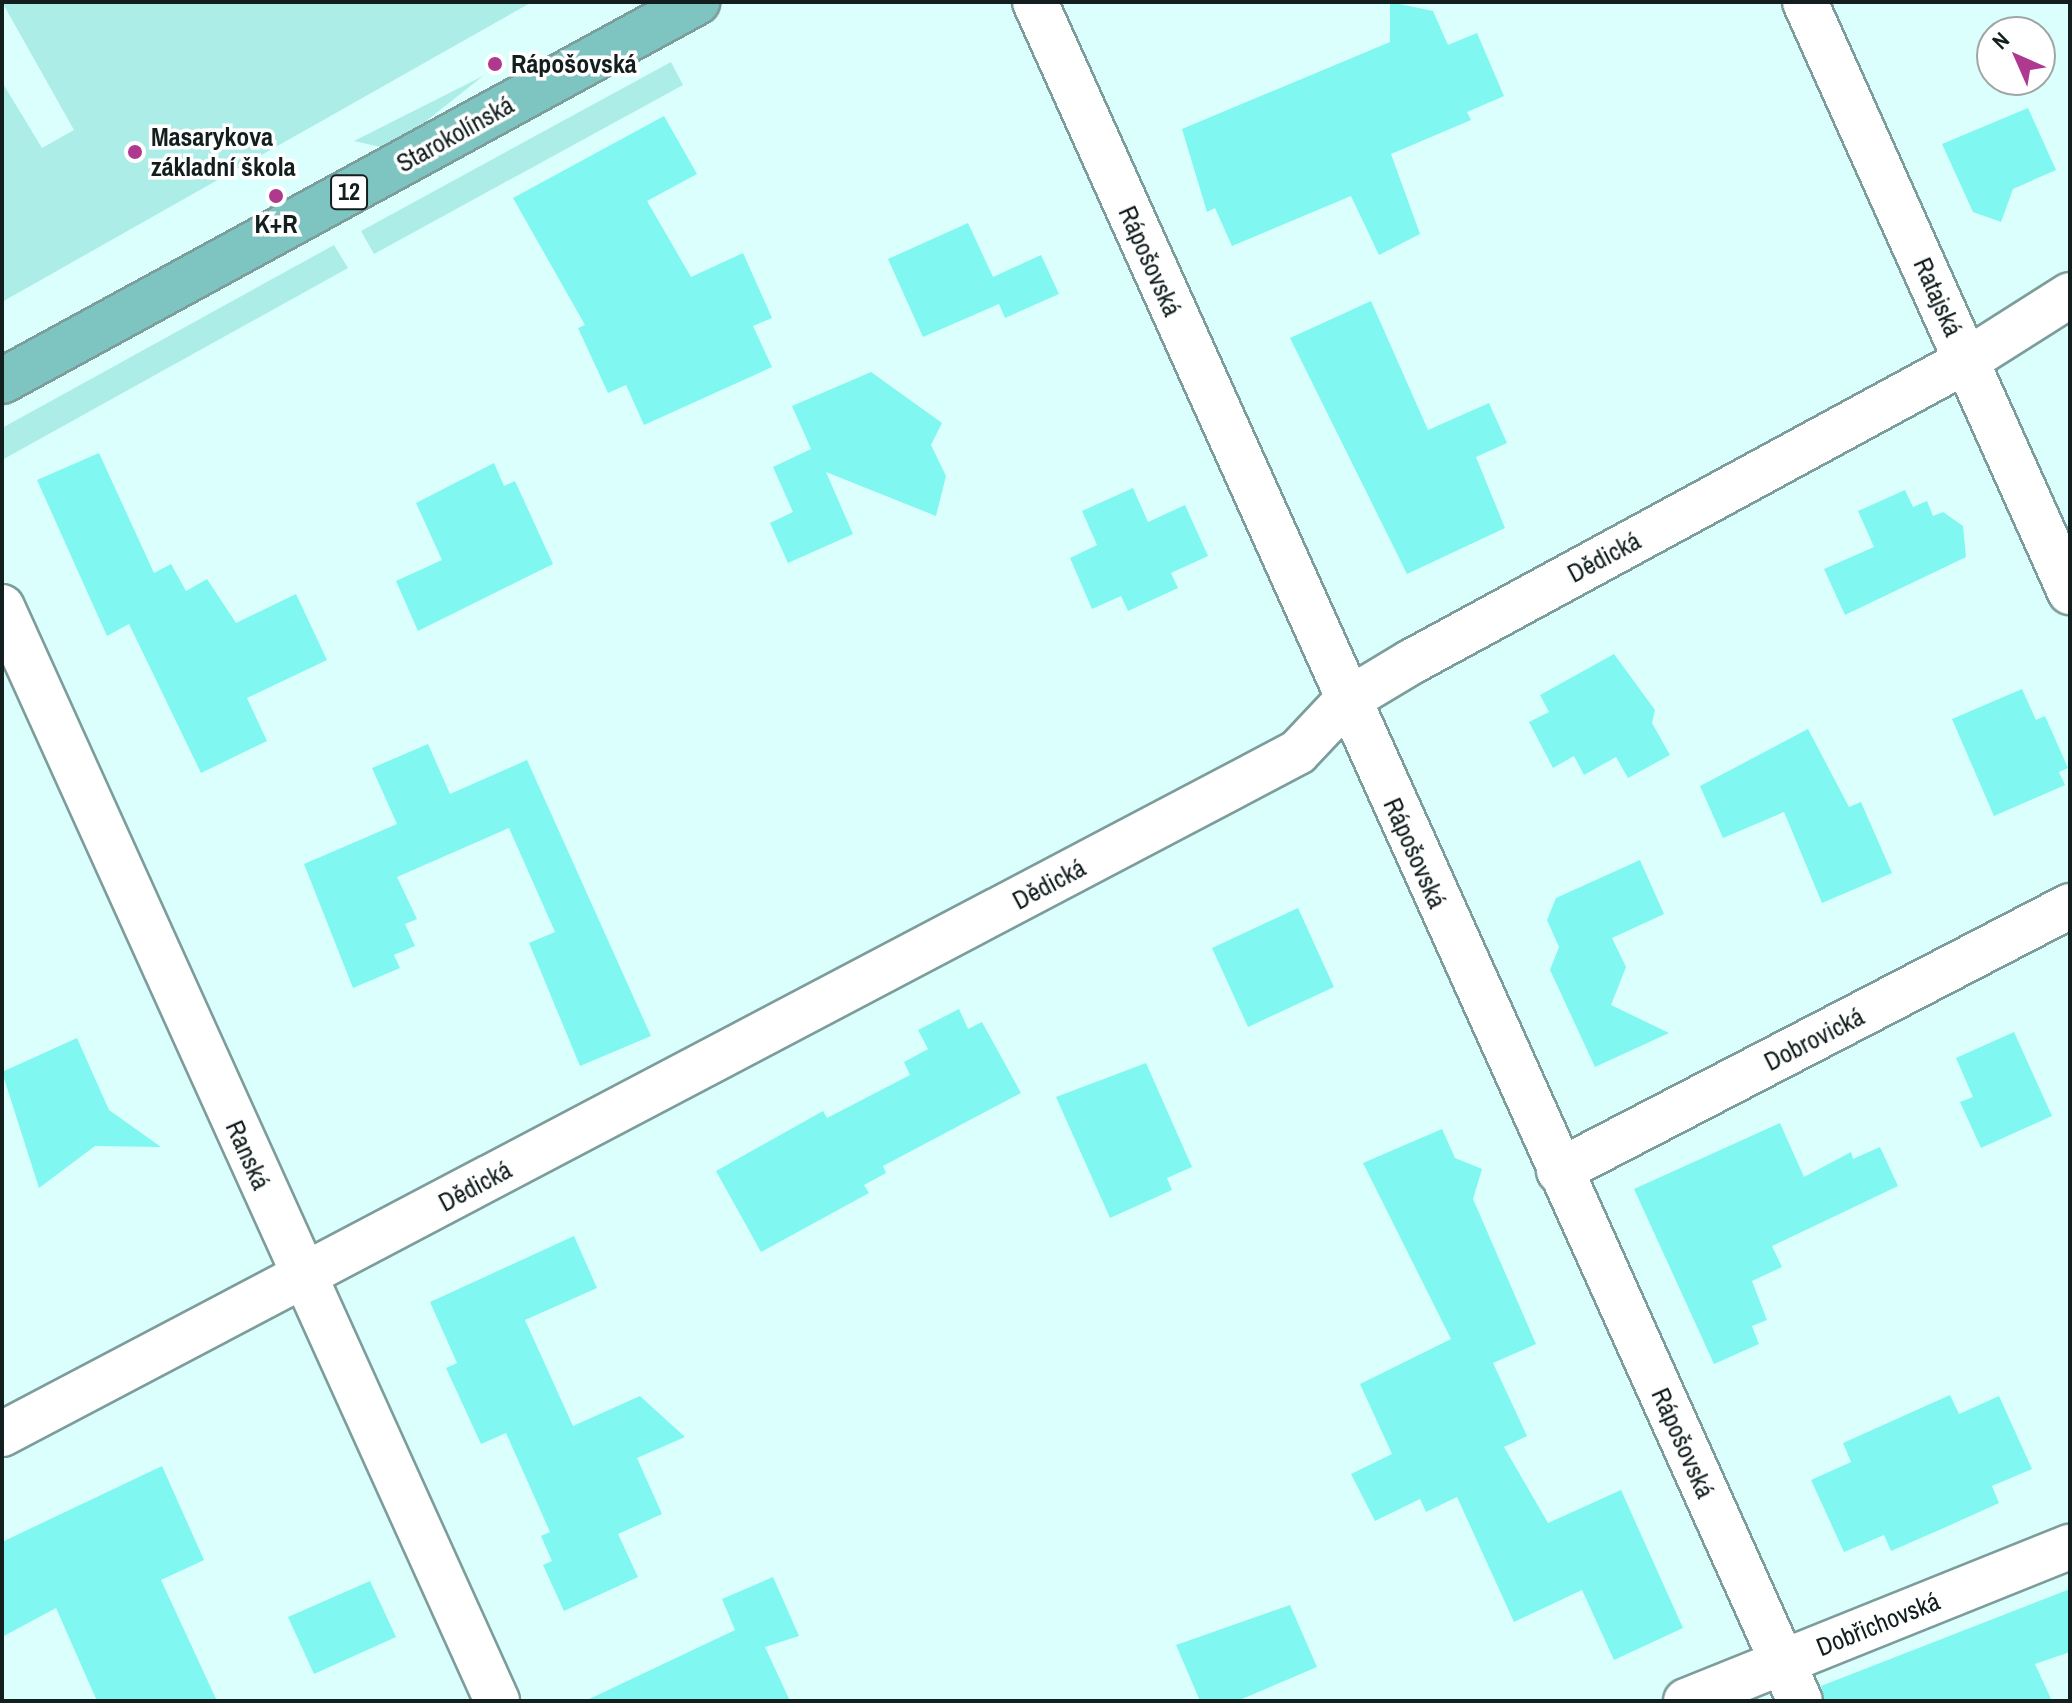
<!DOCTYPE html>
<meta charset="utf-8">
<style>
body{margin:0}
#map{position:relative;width:2072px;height:1703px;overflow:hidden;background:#dbfffc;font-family:"Archivo Narrow",sans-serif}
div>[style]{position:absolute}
.green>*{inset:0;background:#acede8}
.building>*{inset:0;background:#81f7f1}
.roads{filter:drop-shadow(2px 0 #7c9d9b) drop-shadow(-2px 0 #7c9d9b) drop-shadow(0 2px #7c9d9b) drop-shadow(0 -2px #7c9d9b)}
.minor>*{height:44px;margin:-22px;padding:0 22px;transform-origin:22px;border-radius:22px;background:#fff}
.major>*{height:44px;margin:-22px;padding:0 22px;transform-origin:22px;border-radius:22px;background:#7ec5c2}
.dots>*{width:22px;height:22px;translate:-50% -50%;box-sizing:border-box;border:4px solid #fff;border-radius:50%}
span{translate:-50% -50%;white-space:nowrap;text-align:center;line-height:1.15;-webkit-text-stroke:7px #fff;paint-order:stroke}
.shield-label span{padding:2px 6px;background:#fff;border:2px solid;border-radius:6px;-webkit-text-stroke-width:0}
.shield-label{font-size:24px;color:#121f1e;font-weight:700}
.poi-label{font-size:26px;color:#121f1e;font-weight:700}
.left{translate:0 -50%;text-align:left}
.street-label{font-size:26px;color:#121f1e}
.frame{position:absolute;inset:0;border:4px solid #121f1e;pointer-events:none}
.north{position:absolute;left:1976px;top:16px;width:80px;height:80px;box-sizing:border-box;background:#fff;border:2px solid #a0a5a5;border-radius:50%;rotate:315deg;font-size:22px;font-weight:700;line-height:32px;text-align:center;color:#121f1e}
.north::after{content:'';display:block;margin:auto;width:28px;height:36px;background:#b03990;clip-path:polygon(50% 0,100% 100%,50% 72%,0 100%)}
</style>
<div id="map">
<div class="green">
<div style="clip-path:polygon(2px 2px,532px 2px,2px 302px,2px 82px,42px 148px,74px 130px)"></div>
<div style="clip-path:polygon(671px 62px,683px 85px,374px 254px,361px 231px)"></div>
<div style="clip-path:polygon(483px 76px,401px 141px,385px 148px,354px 141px)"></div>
<div style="clip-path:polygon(334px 245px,348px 268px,2px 460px,2px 428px)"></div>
</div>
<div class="building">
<div style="clip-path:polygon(1390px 2px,1433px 11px,1448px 45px,1477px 33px,1504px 96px,1467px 112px,1471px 120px,1391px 154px,1420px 234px,1379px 255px,1351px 196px,1232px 246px,1215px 208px,1207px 212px,1182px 129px,1390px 42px)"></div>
<div style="clip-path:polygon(2028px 108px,2056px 170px,2013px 189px,2001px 222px,1973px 212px,1942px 144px)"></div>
<div style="clip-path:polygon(664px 116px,697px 174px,647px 201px,691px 277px,743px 253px,772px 318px,753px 326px,772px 367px,644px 425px,626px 385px,608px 393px,578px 328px,585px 325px,513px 198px)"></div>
<div style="clip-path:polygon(968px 223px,993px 277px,1041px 255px,1059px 294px,1005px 318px,999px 304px,923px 337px,888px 259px)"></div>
<div style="clip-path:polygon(1371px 301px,1428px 430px,1489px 403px,1507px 443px,1476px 457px,1505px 528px,1407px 574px,1290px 338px)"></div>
<div style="clip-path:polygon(871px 372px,942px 423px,931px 445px,946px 476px,936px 516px,826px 472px,853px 534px,788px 563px,770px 523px,793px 512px,773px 467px,811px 449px,792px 406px)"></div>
<div style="clip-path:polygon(99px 453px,154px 573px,171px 564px,186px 591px,207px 579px,236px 623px,296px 594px,327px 660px,247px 698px,267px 741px,201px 773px,129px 624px,107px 636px,37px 480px)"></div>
<div style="clip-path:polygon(494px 463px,504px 486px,515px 481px,553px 564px,418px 631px,396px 581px,442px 560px,416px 503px)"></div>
<div style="clip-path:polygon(1133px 488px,1148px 522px,1185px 505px,1208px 556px,1171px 573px,1178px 588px,1128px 611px,1121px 596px,1092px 609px,1070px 558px,1097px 545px,1082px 511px)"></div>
<div style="clip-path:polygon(1905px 490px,1913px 507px,1927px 501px,1933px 516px,1943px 512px,1963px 526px,1966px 557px,1845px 615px,1824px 569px,1874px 547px,1858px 511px)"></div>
<div style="clip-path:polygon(1614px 654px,1655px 710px,1652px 723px,1670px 755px,1628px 778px,1616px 757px,1584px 775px,1574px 756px,1553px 768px,1529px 722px,1549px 712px,1540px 695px)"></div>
<div style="clip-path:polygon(2022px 689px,2036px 720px,2045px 716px,2068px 768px,2059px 772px,2065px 785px,1994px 816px,1952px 719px)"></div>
<div style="clip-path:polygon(1808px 729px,1849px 807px,1861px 802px,1892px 873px,1822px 903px,1784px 812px,1723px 838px,1700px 786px)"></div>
<div style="clip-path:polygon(428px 744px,450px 794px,527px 760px,651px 1036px,580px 1066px,529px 943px,555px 932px,509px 828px,397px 877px,417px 919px,405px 924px,415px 946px,394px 955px,400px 968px,353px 988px,304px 864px,397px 824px,372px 768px)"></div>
<div style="clip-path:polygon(1640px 860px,1664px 914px,1612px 938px,1626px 967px,1611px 1005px,1669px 1033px,1595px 1067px,1550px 970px,1559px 947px,1547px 920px,1556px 898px)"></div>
<div style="clip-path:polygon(1298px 908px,1334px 987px,1248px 1027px,1212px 948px)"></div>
<div style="clip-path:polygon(959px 1009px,968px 1029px,982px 1022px,1021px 1093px,883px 1166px,886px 1173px,864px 1185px,869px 1193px,761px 1252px,716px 1171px,823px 1111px,827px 1118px,910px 1075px,904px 1062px,928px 1049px,918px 1030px)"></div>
<div style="clip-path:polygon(2014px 1032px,2052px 1116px,1981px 1148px,1960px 1102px,1973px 1097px,1956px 1058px)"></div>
<div style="clip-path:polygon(77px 1038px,109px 1110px,161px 1147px,95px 1146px,39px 1188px,2px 1072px)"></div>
<div style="clip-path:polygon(1146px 1063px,1192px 1167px,1167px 1178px,1172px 1190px,1110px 1218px,1056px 1097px)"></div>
<div style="clip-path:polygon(1780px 1123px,1804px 1177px,1851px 1152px,1853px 1159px,1880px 1147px,1898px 1186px,1772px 1246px,1782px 1267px,1752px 1281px,1767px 1320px,1752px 1326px,1759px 1344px,1714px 1364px,1634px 1189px)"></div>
<div style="clip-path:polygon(1442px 1129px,1455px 1158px,1482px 1169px,1473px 1199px,1536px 1344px,1493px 1363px,1527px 1436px,1504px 1447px,1548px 1523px,1621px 1490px,1683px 1628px,1614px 1660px,1582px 1590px,1514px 1622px,1457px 1497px,1426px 1512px,1420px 1499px,1375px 1521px,1351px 1474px,1392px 1454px,1360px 1384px,1451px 1339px,1363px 1163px)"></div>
<div style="clip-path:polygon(574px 1236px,597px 1288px,525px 1320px,573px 1426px,640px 1396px,685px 1437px,637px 1458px,662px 1514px,618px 1534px,638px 1577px,564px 1611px,543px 1565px,552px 1561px,541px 1536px,550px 1532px,506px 1433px,481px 1444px,446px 1368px,457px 1363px,430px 1302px)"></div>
<div style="clip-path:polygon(1950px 1395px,1959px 1414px,1999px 1396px,2032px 1469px,1992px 1486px,1999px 1503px,1946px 1527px,1891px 1551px,1884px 1535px,1844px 1552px,1811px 1480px,1851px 1462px,1843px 1443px)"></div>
<div style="clip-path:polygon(162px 1466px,204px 1560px,161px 1580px,217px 1701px,97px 1701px,56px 1608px,2px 1637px,2px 1542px)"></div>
<div style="clip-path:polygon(773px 1577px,799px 1636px,765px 1647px,790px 1701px,585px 1701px,735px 1630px,722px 1599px)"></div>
<div style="clip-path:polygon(370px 1581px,396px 1637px,314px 1674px,288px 1617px)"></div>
<div style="clip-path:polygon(2070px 1589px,2070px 1652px,2035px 1664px,2052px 1701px,1825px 1701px,1821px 1686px)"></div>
<div style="clip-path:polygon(1290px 1605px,1317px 1667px,1237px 1701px,1200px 1701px,1176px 1645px)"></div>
</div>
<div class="roads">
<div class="minor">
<div style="left:1035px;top:2px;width:1863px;rotate:65.76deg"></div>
<div style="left:1805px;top:2px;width:647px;rotate:65.81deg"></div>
<div style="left:2px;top:607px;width:1201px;rotate:65.65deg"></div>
<div style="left:1559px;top:1171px;width:576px;rotate:-27.41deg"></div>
<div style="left:2px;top:1434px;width:1464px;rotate:-27.75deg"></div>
<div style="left:1298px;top:752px;width:70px;rotate:-46.7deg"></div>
<div style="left:1346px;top:701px;width:76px;rotate:-31deg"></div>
<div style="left:1411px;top:662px;width:631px;rotate:-28.47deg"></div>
<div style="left:1966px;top:361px;width:123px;rotate:-32.4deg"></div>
<div style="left:1686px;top:1701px;width:414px;rotate:-21.9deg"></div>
</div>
<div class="major">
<div style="left:2px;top:381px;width:792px;rotate:-28.6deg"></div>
</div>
</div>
<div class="dots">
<div style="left:495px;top:64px;background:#b03990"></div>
<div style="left:135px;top:152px;background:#b03990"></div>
<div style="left:276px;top:196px;background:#b03990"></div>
</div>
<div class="shield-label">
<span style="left:349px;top:192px">12</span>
</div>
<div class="poi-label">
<span class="left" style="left:511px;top:64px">Rápošovská</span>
<span class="left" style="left:151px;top:152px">Masarykova<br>základní škola</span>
<span style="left:276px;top:224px">K+R</span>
</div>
<div class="street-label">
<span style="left:455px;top:134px;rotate:-29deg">Starokolínská</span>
<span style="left:1150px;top:261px;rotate:66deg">Rápošovská</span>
<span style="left:1938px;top:297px;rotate:66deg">Ratajská</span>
<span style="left:1604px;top:557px;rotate:-28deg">Dědická</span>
<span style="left:1415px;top:853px;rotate:66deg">Rápošovská</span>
<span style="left:1049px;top:884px;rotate:-28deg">Dědická</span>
<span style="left:1814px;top:1039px;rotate:-27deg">Dobrovická</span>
<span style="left:248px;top:1155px;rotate:66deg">Ranská</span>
<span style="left:475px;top:1186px;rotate:-28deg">Dědická</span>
<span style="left:1683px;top:1443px;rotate:66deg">Rápošovská</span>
<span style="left:1878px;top:1624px;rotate:-22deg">Dobřichovská</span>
</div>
<div class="frame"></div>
<div class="north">N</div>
</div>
